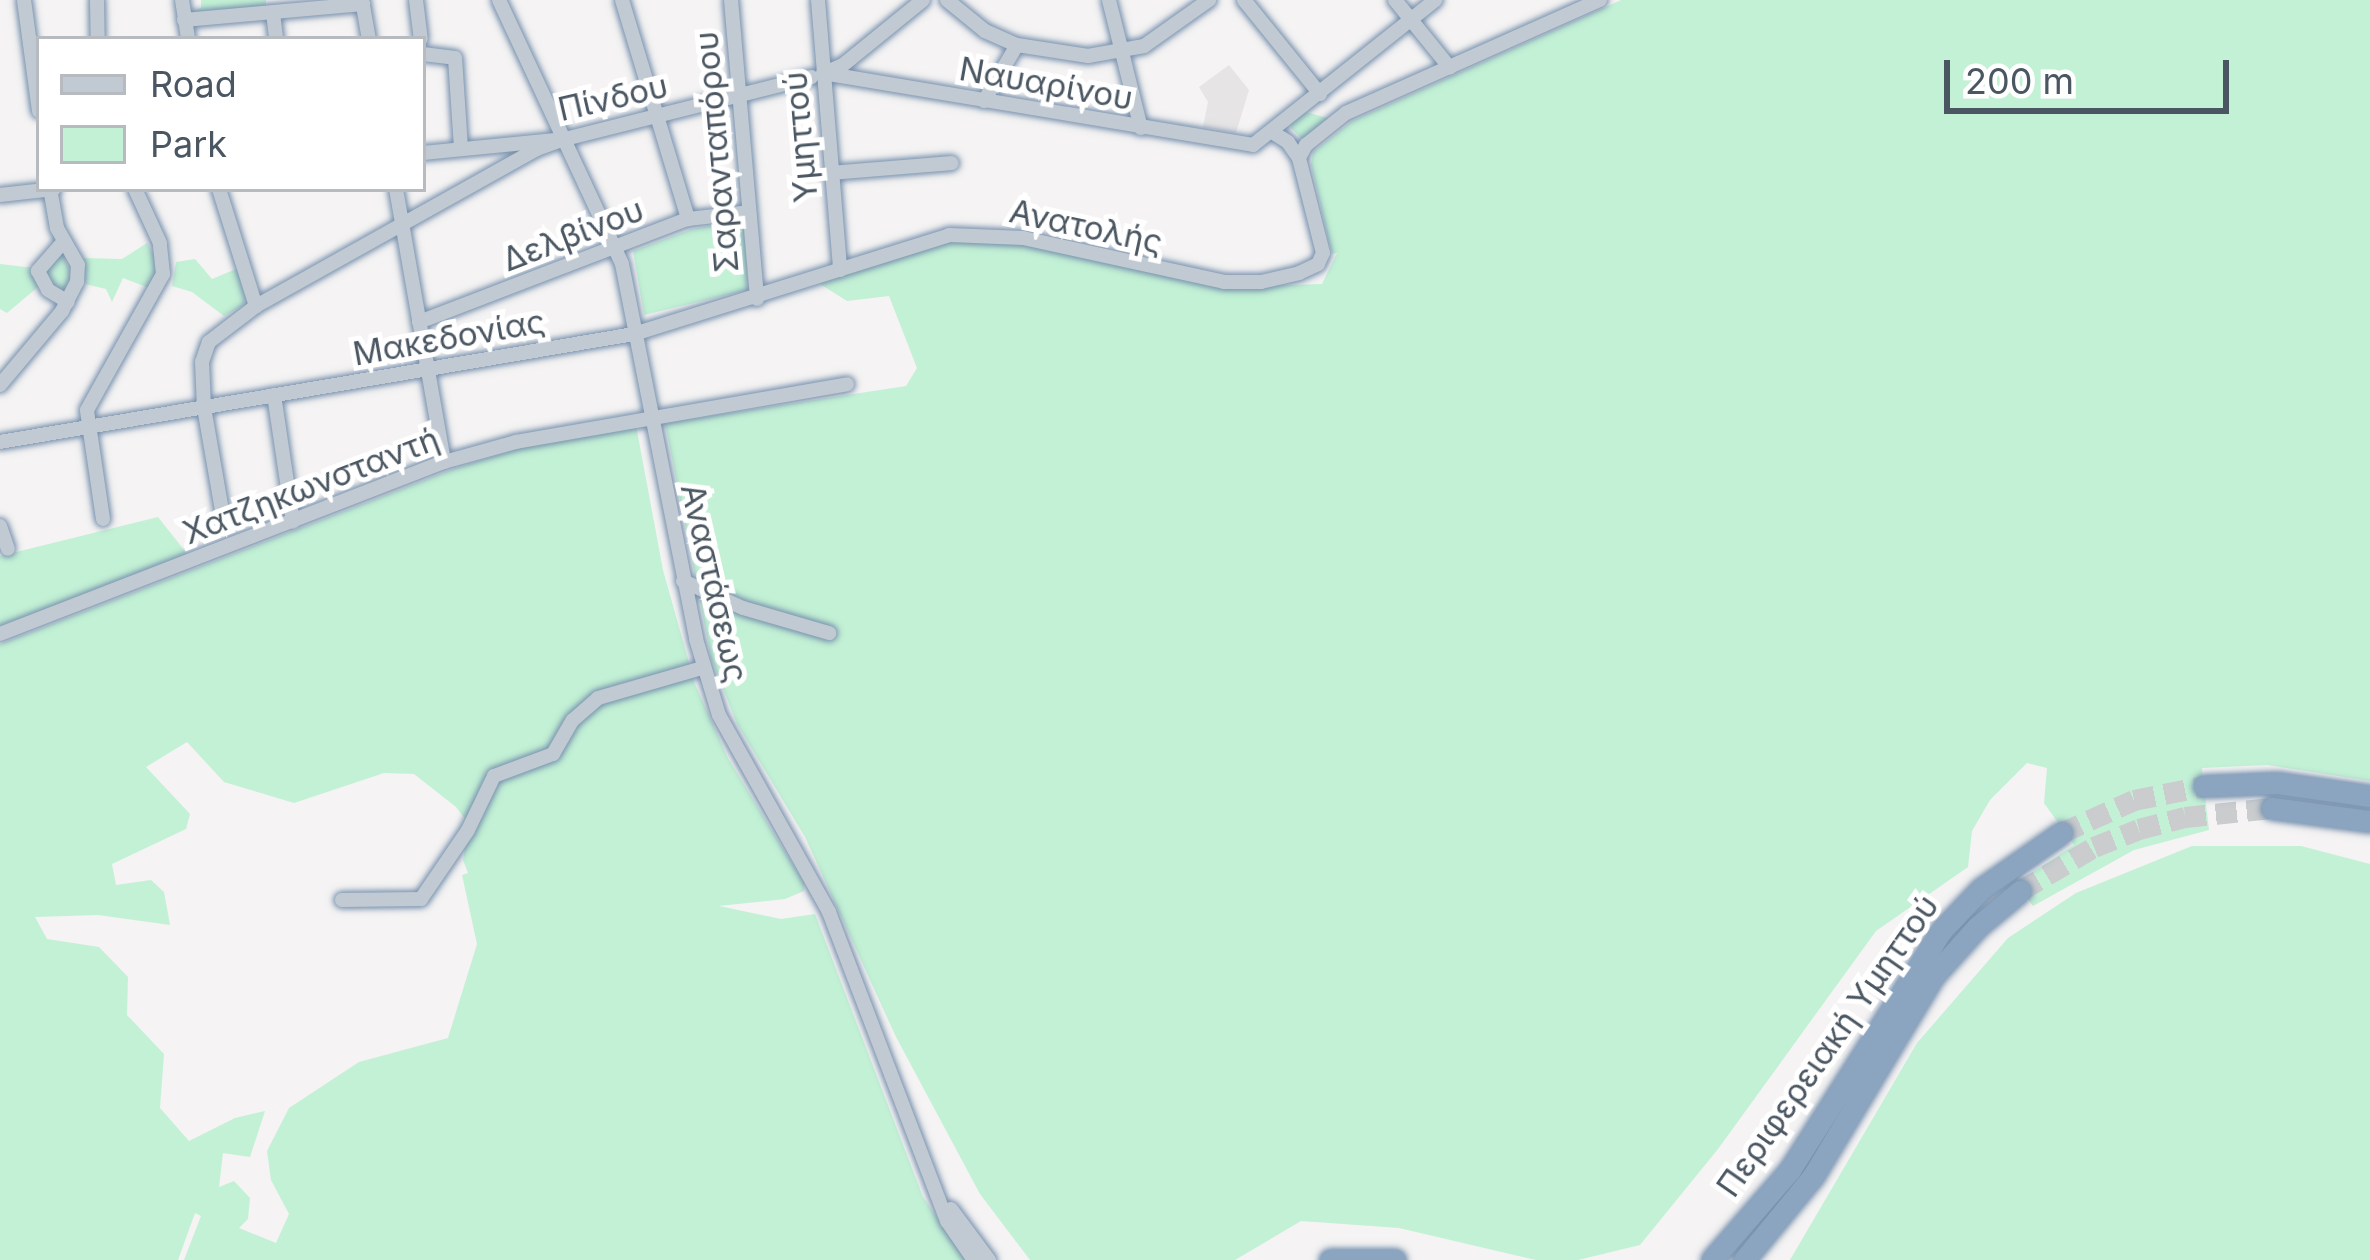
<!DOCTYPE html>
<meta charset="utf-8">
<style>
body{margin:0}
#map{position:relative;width:2370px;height:1260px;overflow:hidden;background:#f5f3f3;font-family:Inter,sans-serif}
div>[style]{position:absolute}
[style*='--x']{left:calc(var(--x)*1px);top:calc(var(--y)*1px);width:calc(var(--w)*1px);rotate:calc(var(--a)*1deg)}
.education>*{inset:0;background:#e6e4e5}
.green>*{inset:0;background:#c3f1d5}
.highway-tunnel>*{height:21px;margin-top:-10.5px;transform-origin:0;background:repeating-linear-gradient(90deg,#caccce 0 21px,transparent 0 31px)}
.roads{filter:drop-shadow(0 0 3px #7690ad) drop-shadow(0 0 3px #7690ad)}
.minor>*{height:14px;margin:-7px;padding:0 7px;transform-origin:7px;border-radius:7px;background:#c1cad2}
.highway>*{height:21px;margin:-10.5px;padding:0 10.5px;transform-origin:10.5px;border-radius:10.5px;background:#8ba5c1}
span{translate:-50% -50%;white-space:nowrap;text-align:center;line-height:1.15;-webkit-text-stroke:10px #fff;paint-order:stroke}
.street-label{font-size:33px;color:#4a5661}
.legend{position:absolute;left:36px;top:36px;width:390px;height:156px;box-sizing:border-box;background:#fff;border:3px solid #b7bbc0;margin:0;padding:15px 21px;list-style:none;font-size:36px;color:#4a5661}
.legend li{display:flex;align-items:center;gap:24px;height:60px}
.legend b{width:60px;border:3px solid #b7bbc0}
.scale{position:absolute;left:1944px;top:60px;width:285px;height:54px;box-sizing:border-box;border:6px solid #4a5661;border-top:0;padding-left:15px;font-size:36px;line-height:42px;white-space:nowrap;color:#4a5661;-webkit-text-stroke:9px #fff;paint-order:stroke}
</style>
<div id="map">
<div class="education">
<i style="clip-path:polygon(1229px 65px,1249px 90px,1236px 133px,1203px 127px,1208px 102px,1199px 87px)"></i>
</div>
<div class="green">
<i style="clip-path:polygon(201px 0,266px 0,266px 6px,189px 13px,201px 8px)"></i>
<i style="clip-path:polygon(1621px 0,2370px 0,2370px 781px,2267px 765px,2202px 768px,2209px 830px,2134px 850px,2033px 906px,2016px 883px,2074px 845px,2044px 803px,2047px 768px,2027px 763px,1990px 800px,1972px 831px,1968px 867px,1876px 931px,1718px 1149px,1640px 1245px,1578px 1260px,1536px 1260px,1399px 1228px,1301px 1221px,1235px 1260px,1030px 1260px,980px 1194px,896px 1037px,805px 837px,737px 724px,711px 658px,665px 423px,906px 386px,917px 368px,889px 296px,847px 301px,820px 284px,919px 245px,973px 237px,1024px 242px,1220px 287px,1322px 284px,1337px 253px,1332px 254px,1311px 165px,1313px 152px,1352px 121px)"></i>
<i style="clip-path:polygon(1306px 112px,1331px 119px,1305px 142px,1291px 128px,1292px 120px)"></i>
<i style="clip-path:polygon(744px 220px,748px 290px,644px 315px,633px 251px,692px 229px)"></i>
<i style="clip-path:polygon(147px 243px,157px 259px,154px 290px,123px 278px,112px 302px,106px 289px,85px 284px,84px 258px,122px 259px)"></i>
<i style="clip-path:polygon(61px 250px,73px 278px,64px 294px,50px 284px,44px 268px)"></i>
<i style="clip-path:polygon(195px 259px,212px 279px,241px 267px,250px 290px,242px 306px,224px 316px,192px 292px,172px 286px,176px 262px)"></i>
<i style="clip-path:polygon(0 264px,34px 268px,38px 287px,7px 313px,0 309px)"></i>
<i style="clip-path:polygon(evenodd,636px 425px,663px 570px,695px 684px,728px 758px,804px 883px,804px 891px,785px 899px,719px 906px,781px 919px,815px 914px,923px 1197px,967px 1260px,184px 1260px,201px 1216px,195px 1213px,178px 1260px,0 1260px,0 644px,456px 468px,520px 448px,636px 425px,187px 742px,224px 782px,294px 803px,384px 773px,414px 774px,456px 807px,469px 824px,463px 860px,468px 873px,462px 875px,477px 944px,448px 1038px,359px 1062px,289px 1108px,267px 1151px,271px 1180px,289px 1214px,276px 1243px,239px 1228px,248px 1219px,250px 1198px,234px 1181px,219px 1187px,223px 1153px,250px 1157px,265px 1111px,235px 1118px,189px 1141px,160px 1108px,164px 1054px,127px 1015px,128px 977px,99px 947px,47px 939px,35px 917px,98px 915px,170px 925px,164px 892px,151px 880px,116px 885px,112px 864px,186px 829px,190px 814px,146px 767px,187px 742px)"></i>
<i style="clip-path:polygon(158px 517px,188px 555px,0 626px,0 556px)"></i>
<i style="clip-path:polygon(2192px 846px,2301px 846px,2370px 864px,2370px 1260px,1790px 1260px,1917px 1043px,2008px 938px,2076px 893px)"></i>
</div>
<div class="highway-tunnel">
<i style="--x:2061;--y:833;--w:80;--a:-24.3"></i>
<i style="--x:2134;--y:800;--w:71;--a:-11.3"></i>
<i style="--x:2020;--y:891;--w:86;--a:-30.7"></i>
<i style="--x:2094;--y:847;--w:48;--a:-21.8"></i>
<i style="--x:2139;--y:829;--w:48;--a:-14.6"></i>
<i style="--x:2185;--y:817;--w:87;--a:-5.9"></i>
</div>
<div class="roads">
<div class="minor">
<i style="--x:24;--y:0;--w:112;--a:82.3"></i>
<i style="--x:97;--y:0;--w:39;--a:89"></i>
<i style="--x:182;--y:0;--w:39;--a:81"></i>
<i style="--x:362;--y:0;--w:40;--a:80"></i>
<i style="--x:416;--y:0;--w:39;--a:83"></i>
<i style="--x:499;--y:0;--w:291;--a:65"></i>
<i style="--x:622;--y:264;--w:382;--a:78.8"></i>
<i style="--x:696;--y:639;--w:79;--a:73.2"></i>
<i style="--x:719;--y:715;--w:226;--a:60.8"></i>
<i style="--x:829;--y:912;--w:331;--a:69.1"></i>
<i style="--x:947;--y:1221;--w:47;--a:55.3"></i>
<i style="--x:622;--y:0;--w:229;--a:73.2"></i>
<i style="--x:731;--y:0;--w:300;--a:85"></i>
<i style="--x:818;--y:0;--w:271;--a:85.3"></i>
<i style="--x:947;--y:0;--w:49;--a:39.2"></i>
<i style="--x:985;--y:31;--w:35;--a:24"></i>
<i style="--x:1017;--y:45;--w:72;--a:8.8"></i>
<i style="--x:1088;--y:56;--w:57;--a:-10.1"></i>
<i style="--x:1144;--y:46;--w:80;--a:-35.3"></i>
<i style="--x:1109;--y:0;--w:132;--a:76"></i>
<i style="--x:1244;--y:0;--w:121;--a:51"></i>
<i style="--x:1395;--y:0;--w:87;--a:51"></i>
<i style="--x:273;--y:13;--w:26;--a:83"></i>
<i style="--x:184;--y:20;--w:180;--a:-5.1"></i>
<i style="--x:423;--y:54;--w:32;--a:7"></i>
<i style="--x:455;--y:58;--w:91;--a:86.2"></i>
<i style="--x:827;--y:72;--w:17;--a:-24"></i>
<i style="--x:843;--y:65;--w:103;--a:-39.1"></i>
<i style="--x:823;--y:73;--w:436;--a:9.5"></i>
<i style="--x:1253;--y:145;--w:233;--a:-38.5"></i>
<i style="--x:984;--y:101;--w:65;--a:-59.5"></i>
<i style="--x:423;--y:153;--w:143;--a:-5.6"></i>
<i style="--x:565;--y:139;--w:254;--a:-14.1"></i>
<i style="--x:1299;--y:158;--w:15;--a:-62"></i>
<i style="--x:1306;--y:145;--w:51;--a:-38.7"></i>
<i style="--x:1346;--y:113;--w:278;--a:-24"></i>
<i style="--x:831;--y:173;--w:121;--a:-4.7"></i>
<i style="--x:219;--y:189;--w:123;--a:72.5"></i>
<i style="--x:396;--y:189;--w:277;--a:80"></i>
<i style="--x:0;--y:195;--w:54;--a:-6.3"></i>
<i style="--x:64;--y:241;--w:40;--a:131"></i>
<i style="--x:38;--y:271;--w:21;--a:62"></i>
<i style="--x:48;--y:290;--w:23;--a:31"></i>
<i style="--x:419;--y:322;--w:288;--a:-21"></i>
<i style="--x:688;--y:219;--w:61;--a:-6.5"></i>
<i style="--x:0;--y:385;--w:97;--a:-50"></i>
<i style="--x:62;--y:311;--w:33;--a:-63"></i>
<i style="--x:77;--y:282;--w:17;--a:-87"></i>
<i style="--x:78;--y:265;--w:43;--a:-119.6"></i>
<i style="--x:57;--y:228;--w:40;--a:-100"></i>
<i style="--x:274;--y:395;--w:128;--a:81.5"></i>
<i style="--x:0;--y:442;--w:643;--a:-9.67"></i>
<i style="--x:634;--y:334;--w:330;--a:-17.4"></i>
<i style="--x:949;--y:235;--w:74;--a:2.3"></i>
<i style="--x:1023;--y:238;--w:206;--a:12.3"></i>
<i style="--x:1224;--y:282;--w:37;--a:0"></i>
<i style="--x:1261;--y:282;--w:39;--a:-13"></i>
<i style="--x:1299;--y:273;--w:21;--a:-25"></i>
<i style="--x:1318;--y:264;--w:12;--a:-66"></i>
<i style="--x:1323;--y:253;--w:98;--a:-104.2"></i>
<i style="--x:1299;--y:158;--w:19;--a:-125"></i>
<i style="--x:1288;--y:142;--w:19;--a:-148"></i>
<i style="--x:103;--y:519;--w:110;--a:-98.4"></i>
<i style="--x:87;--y:410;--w:156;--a:-60.8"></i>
<i style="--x:163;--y:274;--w:31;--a:-96"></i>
<i style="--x:160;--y:243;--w:60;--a:-114.8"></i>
<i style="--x:224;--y:522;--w:117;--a:-99.9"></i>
<i style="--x:204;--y:407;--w:45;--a:-92.5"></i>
<i style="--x:202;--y:362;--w:21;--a:-71"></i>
<i style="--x:209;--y:342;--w:59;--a:-37.5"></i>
<i style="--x:256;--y:306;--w:322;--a:-29.2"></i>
<i style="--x:537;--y:149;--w:30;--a:-20"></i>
<i style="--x:0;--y:526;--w:24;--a:71"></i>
<i style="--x:683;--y:581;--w:66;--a:24.2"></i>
<i style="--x:743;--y:608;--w:90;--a:16.2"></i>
<i style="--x:0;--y:634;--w:476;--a:-21.2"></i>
<i style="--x:444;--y:462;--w:75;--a:-15.5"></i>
<i style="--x:516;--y:442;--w:336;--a:-9.9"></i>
<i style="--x:342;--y:900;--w:79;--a:-0.7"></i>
<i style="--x:421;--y:899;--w:83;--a:-55.7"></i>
<i style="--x:468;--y:830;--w:60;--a:-64.3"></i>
<i style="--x:494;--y:776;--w:63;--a:-20.4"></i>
<i style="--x:553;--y:754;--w:39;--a:-60"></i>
<i style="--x:573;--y:720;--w:33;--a:-41"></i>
<i style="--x:598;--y:698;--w:108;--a:-16.1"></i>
<i style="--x:951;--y:1209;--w:64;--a:53.3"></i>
</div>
<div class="highway">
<i style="--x:2204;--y:786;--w:73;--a:-2.4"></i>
<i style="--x:2277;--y:783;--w:94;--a:8"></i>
<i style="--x:2272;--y:808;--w:99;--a:7.6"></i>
<i style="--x:1330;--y:1260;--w:65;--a:0"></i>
<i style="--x:1712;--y:1260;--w:119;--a:-49.1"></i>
<i style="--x:1790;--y:1170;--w:284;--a:-57.7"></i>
<i style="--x:1942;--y:930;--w:57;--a:-46.4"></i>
<i style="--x:1981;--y:889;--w:98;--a:-35"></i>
<i style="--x:1744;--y:1260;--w:109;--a:-50.6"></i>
<i style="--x:1813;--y:1176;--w:235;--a:-59"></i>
<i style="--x:1934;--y:975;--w:64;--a:-48.1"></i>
<i style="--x:1977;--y:927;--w:56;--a:-39.9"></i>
</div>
</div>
<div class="street-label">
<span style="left:1046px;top:84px;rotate:10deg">Ναυαρίνου</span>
<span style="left:613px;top:98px;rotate:-13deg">Πίνδου</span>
<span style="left:801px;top:137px;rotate:-95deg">Υμηττού</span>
<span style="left:717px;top:152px;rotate:-95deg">Σαρανταπόρου</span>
<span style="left:1086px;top:227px;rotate:12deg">Ανατολής</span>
<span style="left:573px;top:235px;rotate:-21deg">Δελβίνου</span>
<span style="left:449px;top:338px;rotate:-10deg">Μακεδονίας</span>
<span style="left:311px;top:486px;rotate:-21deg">Χατζηκωνσταντή</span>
<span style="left:714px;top:583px;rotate:77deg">Αναστάσεως</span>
<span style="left:1828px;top:1046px;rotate:-55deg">Περιφερειακή Υμηττού</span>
</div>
<ul class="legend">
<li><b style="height:15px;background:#c1cad2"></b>Road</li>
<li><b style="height:33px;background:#c3f1d5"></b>Park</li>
</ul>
<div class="scale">200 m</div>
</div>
